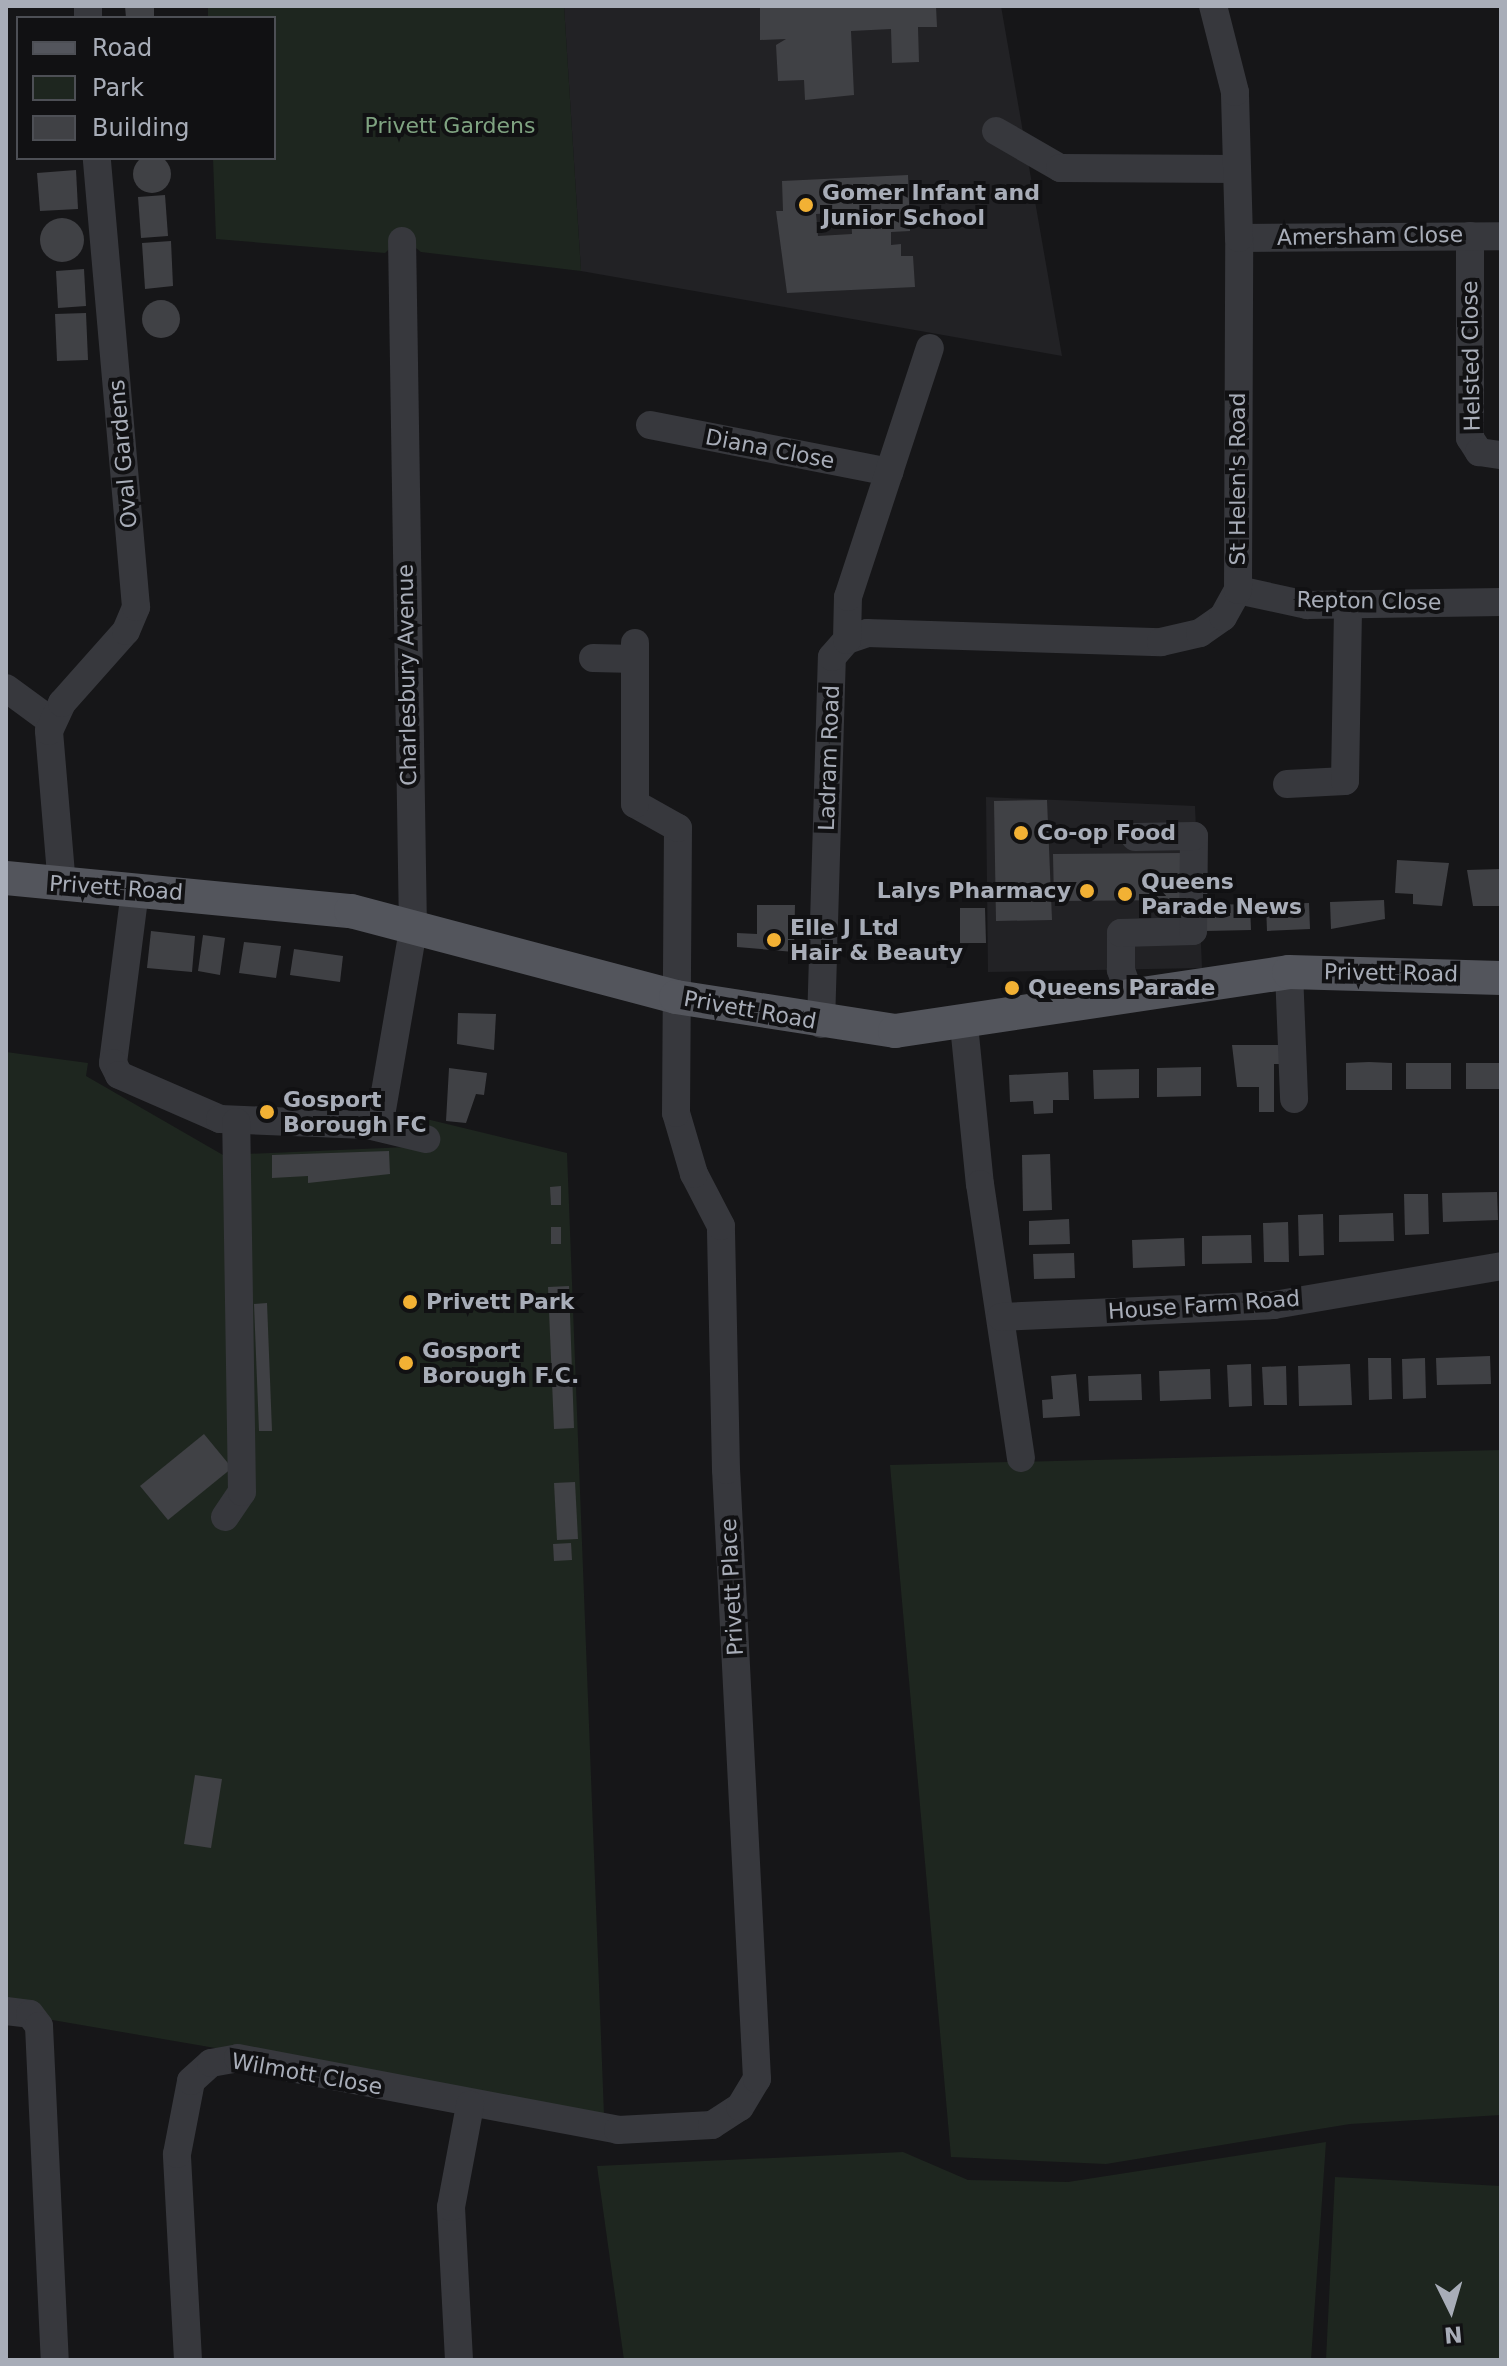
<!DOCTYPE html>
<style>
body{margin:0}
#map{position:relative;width:1507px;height:2366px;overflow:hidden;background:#161618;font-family:"DejaVu Sans",sans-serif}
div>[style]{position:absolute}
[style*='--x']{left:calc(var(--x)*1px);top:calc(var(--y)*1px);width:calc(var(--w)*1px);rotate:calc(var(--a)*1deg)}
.built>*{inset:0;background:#222225}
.green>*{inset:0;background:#1e261f}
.building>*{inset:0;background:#404145}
.round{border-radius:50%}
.minor>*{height:28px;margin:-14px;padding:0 14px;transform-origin:14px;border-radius:14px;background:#37383d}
.major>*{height:34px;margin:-17px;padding:0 17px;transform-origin:17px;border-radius:17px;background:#53555c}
.dots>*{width:22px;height:22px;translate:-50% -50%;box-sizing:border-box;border:4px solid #111113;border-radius:50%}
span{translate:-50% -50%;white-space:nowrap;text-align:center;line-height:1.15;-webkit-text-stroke:8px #111113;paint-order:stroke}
.park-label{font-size:22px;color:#7fa381}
.poi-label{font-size:22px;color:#a8adb8;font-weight:700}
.left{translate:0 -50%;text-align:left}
.right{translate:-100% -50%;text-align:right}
.street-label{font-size:22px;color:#a8adb8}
.frame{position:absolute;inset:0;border:8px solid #a8adb8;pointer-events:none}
.legend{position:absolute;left:16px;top:16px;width:260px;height:144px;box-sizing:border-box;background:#111113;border:2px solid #4d4f55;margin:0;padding:10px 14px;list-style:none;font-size:24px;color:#a8adb8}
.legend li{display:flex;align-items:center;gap:16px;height:40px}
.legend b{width:40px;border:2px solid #4d4f55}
.north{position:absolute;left:1411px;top:2270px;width:80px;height:80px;-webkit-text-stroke:6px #111113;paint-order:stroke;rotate:175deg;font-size:22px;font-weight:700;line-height:32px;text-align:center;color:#a8adb8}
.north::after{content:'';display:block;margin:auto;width:28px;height:36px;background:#a8adb8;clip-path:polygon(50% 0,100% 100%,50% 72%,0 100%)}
</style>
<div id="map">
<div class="built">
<i style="clip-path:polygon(564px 6px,1001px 6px,1062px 356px,581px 271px)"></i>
<i style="clip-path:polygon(986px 797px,1195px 806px,1202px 968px,988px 972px)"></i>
</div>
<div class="green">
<i style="clip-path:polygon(208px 6px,564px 6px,581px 271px,421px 252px,402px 237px,385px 253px,216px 239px,213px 158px,274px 158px,274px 18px,208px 18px)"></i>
<i style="clip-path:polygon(6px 1052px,88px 1063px,86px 1076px,223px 1155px,407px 1147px,414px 1116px,567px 1153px,604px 2115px,6px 2012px)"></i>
<i style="clip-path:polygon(1501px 1450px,1501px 2115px,1350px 2124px,1106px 2164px,951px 2157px,890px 1465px)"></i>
<i style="clip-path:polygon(1326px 2142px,1311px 2360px,624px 2360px,597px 2166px,903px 2152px,968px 2180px,1068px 2182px)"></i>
<i style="clip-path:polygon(1335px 2177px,1501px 2186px,1501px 2360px,1326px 2360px)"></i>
</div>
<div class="building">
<i style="clip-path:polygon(125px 6px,154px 6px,154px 18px,126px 18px)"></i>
<i style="clip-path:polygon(936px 6px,937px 27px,918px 27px,919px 62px,892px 63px,891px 29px,851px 31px,854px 95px,805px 100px,804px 80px,778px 81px,776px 45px,786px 39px,760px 40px,760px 6px)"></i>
<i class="round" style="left:133px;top:155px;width:38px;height:38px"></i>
<i style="clip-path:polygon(76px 170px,78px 209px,40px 211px,37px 173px)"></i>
<i style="clip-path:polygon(evenodd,908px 175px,910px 231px,891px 232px,891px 245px,901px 244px,901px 256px,913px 256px,915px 287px,787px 293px,776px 211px,783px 211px,782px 181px,908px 175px,851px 212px,852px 234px,818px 236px,816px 214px,851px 212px)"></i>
<i style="clip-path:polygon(165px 195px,168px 236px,141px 238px,138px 197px)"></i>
<i class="round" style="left:40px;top:218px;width:44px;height:44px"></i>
<i style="clip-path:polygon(171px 241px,173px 286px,145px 289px,142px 243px)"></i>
<i style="clip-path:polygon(84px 269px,86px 306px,58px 308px,56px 271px)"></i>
<i class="round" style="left:142px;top:300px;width:38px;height:38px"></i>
<i style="clip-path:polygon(86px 313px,88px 360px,57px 361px,55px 314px)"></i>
<i style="clip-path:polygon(1047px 800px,1052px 920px,996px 921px,994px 801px)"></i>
<i style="clip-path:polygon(1182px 853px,1183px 900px,1054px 901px,1053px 854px)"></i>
<i style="clip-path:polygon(1397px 860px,1449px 863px,1442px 906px,1413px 904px,1413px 894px,1395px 893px)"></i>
<i style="clip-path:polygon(1501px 869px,1501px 906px,1473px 906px,1467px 870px)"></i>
<i style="clip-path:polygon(1384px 900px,1385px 919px,1331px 929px,1330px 902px)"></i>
<i style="clip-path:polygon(1309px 903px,1310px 929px,1267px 931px,1266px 904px)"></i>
<i style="clip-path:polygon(1250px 904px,1251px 930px,1205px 931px,1205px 905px)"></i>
<i style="clip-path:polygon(757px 905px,795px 905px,794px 952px,737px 947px,737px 933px,757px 934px)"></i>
<i style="clip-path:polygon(960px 908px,985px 908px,986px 943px,960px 943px)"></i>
<i style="clip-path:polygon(151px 931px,195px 936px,192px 972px,147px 968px)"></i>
<i style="clip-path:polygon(203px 935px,225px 938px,220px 975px,198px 971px)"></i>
<i style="clip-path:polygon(244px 942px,281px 946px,276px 978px,239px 973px)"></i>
<i style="clip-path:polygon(294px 949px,343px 956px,340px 982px,290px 975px)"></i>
<i style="clip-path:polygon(458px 1013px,496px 1014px,494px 1050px,457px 1044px)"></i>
<i style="clip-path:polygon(1232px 1045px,1284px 1045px,1284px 1064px,1274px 1064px,1274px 1112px,1259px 1112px,1259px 1087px,1237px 1087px)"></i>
<i style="clip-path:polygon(1369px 1062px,1392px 1063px,1392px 1090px,1346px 1090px,1346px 1063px)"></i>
<i style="clip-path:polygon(1406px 1063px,1451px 1063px,1451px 1089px,1406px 1089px)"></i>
<i style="clip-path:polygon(1466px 1063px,1501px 1063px,1501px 1089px,1466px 1089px)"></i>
<i style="clip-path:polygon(1201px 1067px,1201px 1096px,1157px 1097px,1157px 1068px)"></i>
<i style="clip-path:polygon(449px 1068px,487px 1073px,484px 1095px,476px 1094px,466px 1123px,446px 1121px)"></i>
<i style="clip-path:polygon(1139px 1069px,1139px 1098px,1094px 1099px,1093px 1070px)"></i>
<i style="clip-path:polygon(1068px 1072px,1069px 1100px,1053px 1100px,1053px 1113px,1034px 1114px,1033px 1101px,1010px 1102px,1009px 1075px)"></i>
<i style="clip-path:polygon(389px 1151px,390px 1174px,308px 1183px,308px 1176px,272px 1178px,272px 1155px)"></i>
<i style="clip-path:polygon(1050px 1154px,1052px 1210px,1023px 1211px,1022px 1155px)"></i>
<i style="clip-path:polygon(561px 1186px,561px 1205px,551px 1205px,550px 1187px)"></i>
<i style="clip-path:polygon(1497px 1192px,1498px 1220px,1443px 1222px,1442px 1193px)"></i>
<i style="clip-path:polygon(1404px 1194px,1428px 1194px,1429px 1234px,1405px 1235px)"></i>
<i style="clip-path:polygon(1393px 1213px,1394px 1241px,1339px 1242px,1339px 1215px)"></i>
<i style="clip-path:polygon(1323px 1214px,1324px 1255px,1299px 1256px,1298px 1215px)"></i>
<i style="clip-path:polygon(1069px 1219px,1070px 1244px,1029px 1245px,1029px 1221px)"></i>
<i style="clip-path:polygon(1288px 1222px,1289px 1262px,1264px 1262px,1263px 1223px)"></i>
<i style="clip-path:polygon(551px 1227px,561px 1227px,561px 1244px,551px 1244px)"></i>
<i style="clip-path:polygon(1251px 1235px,1252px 1263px,1202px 1264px,1202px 1236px)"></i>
<i style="clip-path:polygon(1184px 1238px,1185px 1266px,1133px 1268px,1132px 1240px)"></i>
<i style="clip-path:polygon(1074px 1253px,1075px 1278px,1034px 1279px,1033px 1254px)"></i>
<i style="clip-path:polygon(569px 1286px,574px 1428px,554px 1429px,548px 1287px)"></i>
<i style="clip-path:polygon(267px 1303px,272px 1431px,259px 1431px,254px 1304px)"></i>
<i style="clip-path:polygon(1490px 1356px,1491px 1384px,1437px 1385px,1436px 1358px)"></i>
<i style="clip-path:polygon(1368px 1358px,1391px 1358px,1392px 1399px,1369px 1400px)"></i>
<i style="clip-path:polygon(1425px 1358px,1426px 1398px,1403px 1399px,1402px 1359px)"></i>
<i style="clip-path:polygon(1251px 1364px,1252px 1406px,1229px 1407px,1227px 1365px)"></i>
<i style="clip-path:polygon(1350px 1364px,1352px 1405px,1299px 1406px,1298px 1366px)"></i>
<i style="clip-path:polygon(1286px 1366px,1287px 1405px,1264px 1405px,1262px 1367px)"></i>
<i style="clip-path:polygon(1210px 1369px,1211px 1399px,1160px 1401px,1159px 1371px)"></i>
<i style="clip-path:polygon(1076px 1374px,1080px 1416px,1043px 1418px,1042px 1400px,1053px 1399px,1051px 1376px)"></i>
<i style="clip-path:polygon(1141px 1374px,1142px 1400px,1089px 1401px,1088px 1376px)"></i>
<i style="clip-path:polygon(204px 1434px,232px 1468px,168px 1520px,140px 1486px)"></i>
<i style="clip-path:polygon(575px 1482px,578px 1539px,557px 1540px,554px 1483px)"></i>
<i style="clip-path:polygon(571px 1543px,572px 1560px,554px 1561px,553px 1544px)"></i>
<i style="clip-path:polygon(195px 1775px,222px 1779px,211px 1848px,184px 1844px)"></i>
</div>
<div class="minor">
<i style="--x:88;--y:6;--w:12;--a:90"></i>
<i style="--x:996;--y:131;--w:74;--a:30"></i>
<i style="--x:1060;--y:168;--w:177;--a:0.3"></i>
<i style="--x:1470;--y:236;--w:202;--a:90"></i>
<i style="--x:1470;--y:438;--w:17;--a:57"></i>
<i style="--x:1479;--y:452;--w:22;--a:8"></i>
<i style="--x:1239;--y:238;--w:262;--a:-0.4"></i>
<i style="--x:650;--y:425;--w:244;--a:11.1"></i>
<i style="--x:1238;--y:590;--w:71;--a:12.3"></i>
<i style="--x:1307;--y:605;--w:194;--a:-0.9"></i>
<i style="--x:847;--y:640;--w:21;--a:-19"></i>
<i style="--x:867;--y:633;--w:294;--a:1.8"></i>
<i style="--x:1161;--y:642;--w:40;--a:-13"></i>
<i style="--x:1200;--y:633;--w:28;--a:-35"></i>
<i style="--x:1223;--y:617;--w:31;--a:-61"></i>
<i style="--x:1238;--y:590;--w:352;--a:-89.8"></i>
<i style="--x:1239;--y:238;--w:146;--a:-91.6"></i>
<i style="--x:1235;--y:92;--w:89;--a:-104.3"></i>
<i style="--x:593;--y:658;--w:42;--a:1.4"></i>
<i style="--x:6;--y:688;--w:56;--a:36.3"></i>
<i style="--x:1287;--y:784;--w:58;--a:-3"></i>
<i style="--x:1345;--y:781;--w:177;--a:-89"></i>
<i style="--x:62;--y:886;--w:156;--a:-94.8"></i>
<i style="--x:49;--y:731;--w:31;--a:-65"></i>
<i style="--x:62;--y:703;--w:96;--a:-48.4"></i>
<i style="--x:126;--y:631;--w:26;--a:-67"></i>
<i style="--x:136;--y:607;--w:451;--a:-95"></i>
<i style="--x:135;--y:891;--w:173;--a:97.3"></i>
<i style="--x:113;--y:1063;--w:13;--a:63"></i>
<i style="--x:119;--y:1075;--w:110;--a:23.5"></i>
<i style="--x:220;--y:1119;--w:147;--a:2.3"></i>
<i style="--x:367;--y:1125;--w:61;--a:13.3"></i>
<i style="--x:1289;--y:972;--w:127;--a:87.7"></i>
<i style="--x:1130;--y:995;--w:27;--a:-110"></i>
<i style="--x:1121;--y:970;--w:37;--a:-90"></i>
<i style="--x:1121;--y:933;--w:72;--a:-1.6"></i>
<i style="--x:1193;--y:931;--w:95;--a:-89.4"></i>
<i style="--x:1194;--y:836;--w:59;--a:179"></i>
<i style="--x:821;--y:1024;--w:367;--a:-88.3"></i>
<i style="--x:832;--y:657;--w:23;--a:-49"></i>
<i style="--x:847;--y:640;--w:43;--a:-88.7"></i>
<i style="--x:848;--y:597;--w:262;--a:-71.8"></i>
<i style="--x:964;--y:1025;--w:160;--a:84.3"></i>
<i style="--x:980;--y:1184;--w:277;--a:81.5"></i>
<i style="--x:379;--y:1127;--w:200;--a:-80.2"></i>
<i style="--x:413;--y:930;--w:689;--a:-90.91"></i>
<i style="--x:1001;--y:1317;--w:273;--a:-2.5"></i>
<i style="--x:1274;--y:1305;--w:230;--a:-9.7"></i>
<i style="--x:225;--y:1517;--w:30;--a:-56"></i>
<i style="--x:242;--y:1492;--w:370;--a:-90.9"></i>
<i style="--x:6;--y:2011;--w:24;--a:7"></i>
<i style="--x:30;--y:2014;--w:15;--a:53"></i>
<i style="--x:39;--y:2026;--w:334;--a:87.3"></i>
<i style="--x:188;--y:2360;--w:206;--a:-93.1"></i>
<i style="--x:177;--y:2154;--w:74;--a:-79.1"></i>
<i style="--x:191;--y:2081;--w:27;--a:-42"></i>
<i style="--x:211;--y:2063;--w:27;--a:-10"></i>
<i style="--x:238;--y:2058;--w:387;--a:10.7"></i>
<i style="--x:618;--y:2130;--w:94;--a:-3"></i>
<i style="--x:712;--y:2125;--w:33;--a:-33"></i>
<i style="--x:740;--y:2107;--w:33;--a:-59"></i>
<i style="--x:757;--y:2079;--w:610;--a:-92.91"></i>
<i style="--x:726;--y:1470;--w:244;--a:-91.2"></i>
<i style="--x:721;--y:1226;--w:59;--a:-117.4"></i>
<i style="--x:694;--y:1174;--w:64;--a:-106.4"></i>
<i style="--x:676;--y:1113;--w:285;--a:-89.6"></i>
<i style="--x:678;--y:828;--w:49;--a:-150.8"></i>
<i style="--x:635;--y:804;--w:161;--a:-90"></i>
<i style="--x:459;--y:2360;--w:153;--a:-93"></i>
<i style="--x:451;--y:2207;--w:104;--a:-79.4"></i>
</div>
<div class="major">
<i style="--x:6;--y:878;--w:347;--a:5.5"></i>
<i style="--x:351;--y:911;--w:336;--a:14.8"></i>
<i style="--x:676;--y:997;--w:222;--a:8.8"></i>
<i style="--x:895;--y:1031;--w:398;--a:-8.5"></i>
<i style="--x:1289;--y:972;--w:212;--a:1.6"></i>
</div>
<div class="dots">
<i style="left:806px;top:205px;background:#f2b134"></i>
<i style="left:1021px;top:833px;background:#f2b134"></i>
<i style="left:1087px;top:891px;background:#f2b134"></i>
<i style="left:1125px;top:894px;background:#f2b134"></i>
<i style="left:774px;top:940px;background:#f2b134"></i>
<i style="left:1012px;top:988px;background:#f2b134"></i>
<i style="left:267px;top:1112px;background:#f2b134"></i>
<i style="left:410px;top:1302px;background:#f2b134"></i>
<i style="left:406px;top:1363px;background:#f2b134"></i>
</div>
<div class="park-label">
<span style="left:450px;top:126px">Privett Gardens</span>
</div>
<div class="poi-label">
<span class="left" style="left:822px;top:205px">Gomer Infant and<br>Junior School</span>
<span class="left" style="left:1037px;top:833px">Co-op Food</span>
<span class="left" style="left:1141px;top:894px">Queens<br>Parade News</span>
<span class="right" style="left:1071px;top:891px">Lalys Pharmacy</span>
<span class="left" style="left:790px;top:940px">Elle J Ltd<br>Hair &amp; Beauty</span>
<span class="left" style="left:1028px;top:988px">Queens Parade</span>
<span class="left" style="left:283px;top:1112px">Gosport<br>Borough FC</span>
<span class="left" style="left:426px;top:1302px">Privett Park</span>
<span class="left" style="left:422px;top:1363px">Gosport<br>Borough F.C.</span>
</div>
<div class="street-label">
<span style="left:1370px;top:236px;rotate:-1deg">Amersham Close</span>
<span style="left:1471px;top:356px;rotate:-91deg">Helsted Close</span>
<span style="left:770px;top:449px;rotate:11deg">Diana Close</span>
<span style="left:123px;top:454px;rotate:-95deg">Oval Gardens</span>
<span style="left:1238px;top:479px;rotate:-90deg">St Helen's Road</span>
<span style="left:1369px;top:601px;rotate:1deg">Repton Close</span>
<span style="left:407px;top:675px;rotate:-91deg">Charlesbury Avenue</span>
<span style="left:829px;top:758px;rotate:-88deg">Ladram Road</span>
<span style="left:116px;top:888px;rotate:4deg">Privett Road</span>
<span style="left:1391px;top:973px;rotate:1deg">Privett Road</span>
<span style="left:750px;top:1010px;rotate:10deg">Privett Road</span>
<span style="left:1204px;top:1305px;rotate:-4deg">House Farm Road</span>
<span style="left:732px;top:1587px;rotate:-93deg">Privett Place</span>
<span style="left:307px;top:2074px;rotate:10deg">Wilmott Close</span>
</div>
<div class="frame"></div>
<ul class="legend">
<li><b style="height:10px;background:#53555c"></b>Road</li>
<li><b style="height:22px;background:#1e261f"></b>Park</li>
<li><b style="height:22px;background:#404145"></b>Building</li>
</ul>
<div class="north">N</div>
</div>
